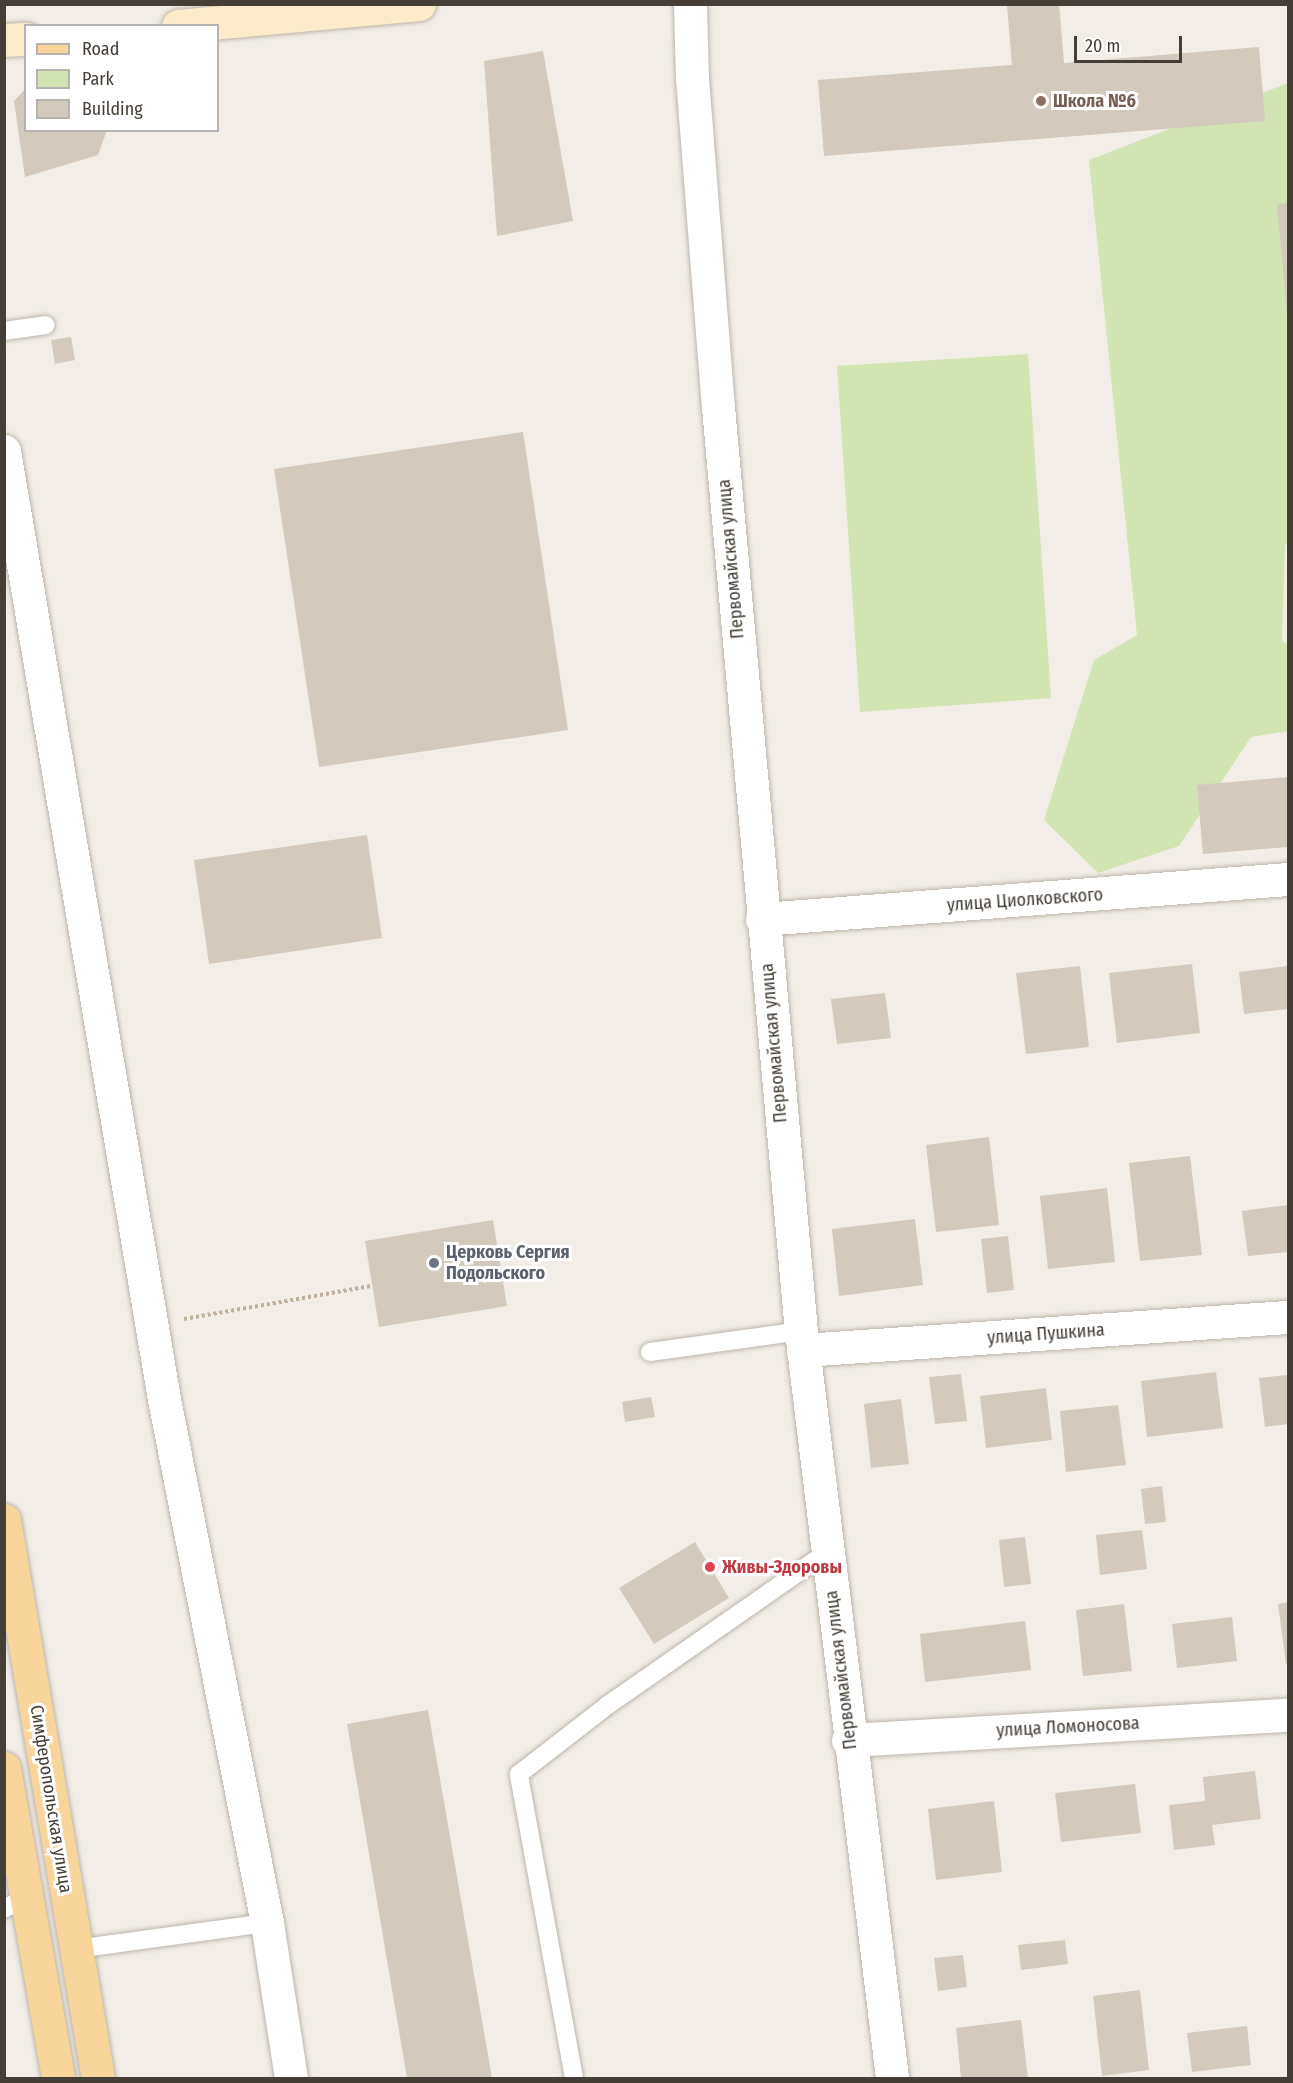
<!DOCTYPE html>
<meta charset="utf-8">
<style>
body{margin:0}
#map{position:relative;width:1293px;height:2083px;overflow:hidden;background:#f2eee7;font-family:"Fira Sans Condensed",sans-serif}
div>[style]{position:absolute}
[style*='--x']{left:calc(var(--x)*1px);top:calc(var(--y)*1px);width:calc(var(--w)*1px);rotate:calc(var(--a)*1deg)}
.green>*{inset:0;background:#d1e4b2}
.building>*{inset:0;background:#d3c9bd}
.path>*{height:4px;margin-top:-2px;transform-origin:0;background:repeating-linear-gradient(90deg,#beb09c 0 3px,transparent 0 6px)}
.roads{filter:drop-shadow(0 0 2px #bdb5aa) drop-shadow(0 0 2px #bdb5aa)}
.lane>*{height:18px;margin:-9px;padding:0 9px;transform-origin:9px;border-radius:9px;background:#fff}
.street>*{height:33px;margin:-16.5px;padding:0 16.5px;transform-origin:16.5px;border-radius:16.5px;background:#fff}
.secondary>*{height:33px;margin:-16.5px;padding:0 16.5px;transform-origin:16.5px;border-radius:16.5px;background:#fbebc8}
.primary>*{height:33px;margin:-16.5px;padding:0 16.5px;transform-origin:16.5px;border-radius:16.5px;background:#f8d69b}
.dots>*{width:16px;height:16px;translate:-50% -50%;box-sizing:border-box;border:3px solid #fff;border-radius:50%}
span{translate:-50% -50%;white-space:nowrap;text-align:center;line-height:1.15;-webkit-text-stroke:6px #fff;paint-order:stroke}
.education-label{font-size:18px;color:#785e54;font-weight:700}
.left{translate:0 -50%;text-align:left}
.street-label{font-size:18px;color:#453e36}
.worship-label{font-size:18px;color:#5b616d;font-weight:700}
.health-label{font-size:18px;color:#be3a42;font-weight:700}
.frame{position:absolute;inset:0;border:6px solid #453e36;pointer-events:none}
.legend{position:absolute;left:24px;top:24px;width:195px;height:108px;box-sizing:border-box;background:#fff;border:2px solid #b5b2af;margin:0;padding:8px 10px;list-style:none;font-size:18px;color:#453e36}
.legend li{display:flex;align-items:center;gap:12px;height:30px}
.legend b{width:30px;border:2px solid #b5b2af}
.scale{position:absolute;left:1074px;top:36px;width:108px;height:27px;box-sizing:border-box;border:3px solid #453e36;border-top:0;padding-left:8px;font-size:18px;line-height:21px;white-space:nowrap;color:#453e36;-webkit-text-stroke:4px #fff;paint-order:stroke}
</style>
<div id="map">
<div class="green">
<i style="clip-path:polygon(1288px 83px,1288px 542px,1285px 544px,1282px 641px,1288px 644px,1288px 731px,1251px 737px,1179px 846px,1098px 873px,1044px 820px,1094px 660px,1137px 635px,1089px 160px)"></i>
<i style="clip-path:polygon(1028px 354px,1051px 698px,860px 712px,837px 366px)"></i>
</div>
<div class="building">
<i style="clip-path:polygon(1007px 4px,1059px 4px,1064px 63px,1259px 47px,1265px 121px,824px 156px,818px 80px,1012px 65px)"></i>
<i style="clip-path:polygon(543px 51px,573px 221px,497px 236px,484px 61px)"></i>
<i style="clip-path:polygon(26px 88px,26px 130px,107px 130px,98px 155px,25px 177px,14px 101px)"></i>
<i style="clip-path:polygon(1288px 203px,1288px 314px,1287px 314px,1277px 204px)"></i>
<i style="clip-path:polygon(71px 337px,75px 360px,55px 364px,51px 340px)"></i>
<i style="clip-path:polygon(523px 432px,568px 730px,319px 767px,274px 469px)"></i>
<i style="clip-path:polygon(1288px 777px,1288px 847px,1203px 854px,1197px 785px)"></i>
<i style="clip-path:polygon(367px 835px,382px 938px,209px 964px,194px 860px)"></i>
<i style="clip-path:polygon(1192px 964px,1200px 1033px,1117px 1043px,1109px 973px)"></i>
<i style="clip-path:polygon(1080px 966px,1089px 1047px,1026px 1054px,1016px 973px)"></i>
<i style="clip-path:polygon(1288px 966px,1288px 1009px,1244px 1014px,1239px 972px)"></i>
<i style="clip-path:polygon(885px 993px,891px 1038px,837px 1044px,831px 999px)"></i>
<i style="clip-path:polygon(989px 1137px,999px 1225px,936px 1232px,926px 1145px)"></i>
<i style="clip-path:polygon(1190px 1156px,1202px 1255px,1140px 1261px,1129px 1163px)"></i>
<i style="clip-path:polygon(1107px 1188px,1115px 1262px,1048px 1269px,1040px 1196px)"></i>
<i style="clip-path:polygon(1288px 1205px,1288px 1252px,1248px 1256px,1242px 1211px)"></i>
<i style="clip-path:polygon(915px 1219px,923px 1285px,839px 1296px,832px 1229px)"></i>
<i style="clip-path:polygon(493px 1220px,507px 1306px,379px 1327px,365px 1241px)"></i>
<i style="clip-path:polygon(1008px 1236px,1014px 1290px,987px 1293px,981px 1239px)"></i>
<i style="clip-path:polygon(1216px 1372px,1223px 1428px,1147px 1437px,1141px 1381px)"></i>
<i style="clip-path:polygon(961px 1374px,967px 1421px,935px 1424px,929px 1377px)"></i>
<i style="clip-path:polygon(1288px 1375px,1288px 1424px,1265px 1427px,1259px 1378px)"></i>
<i style="clip-path:polygon(1046px 1388px,1052px 1440px,986px 1448px,980px 1396px)"></i>
<i style="clip-path:polygon(651px 1397px,655px 1417px,625px 1422px,622px 1402px)"></i>
<i style="clip-path:polygon(901px 1399px,909px 1464px,871px 1468px,864px 1404px)"></i>
<i style="clip-path:polygon(1118px 1405px,1126px 1465px,1066px 1472px,1060px 1411px)"></i>
<i style="clip-path:polygon(1162px 1486px,1166px 1522px,1145px 1524px,1141px 1489px)"></i>
<i style="clip-path:polygon(1142px 1530px,1147px 1569px,1100px 1575px,1096px 1535px)"></i>
<i style="clip-path:polygon(1025px 1537px,1031px 1584px,1004px 1587px,999px 1540px)"></i>
<i style="clip-path:polygon(695px 1542px,729px 1598px,654px 1644px,619px 1588px)"></i>
<i style="clip-path:polygon(1288px 1602px,1288px 1664px,1286px 1664px,1278px 1604px)"></i>
<i style="clip-path:polygon(1124px 1604px,1132px 1671px,1083px 1676px,1076px 1610px)"></i>
<i style="clip-path:polygon(1232px 1617px,1237px 1661px,1177px 1668px,1172px 1624px)"></i>
<i style="clip-path:polygon(1025px 1621px,1031px 1670px,925px 1682px,920px 1634px)"></i>
<i style="clip-path:polygon(428px 1710px,492px 2078px,407px 2078px,347px 1724px)"></i>
<i style="clip-path:polygon(1255px 1771px,1261px 1819px,1212px 1825px,1215px 1845px,1174px 1850px,1169px 1805px,1205px 1801px,1203px 1777px)"></i>
<i style="clip-path:polygon(1135px 1784px,1141px 1833px,1061px 1842px,1055px 1793px)"></i>
<i style="clip-path:polygon(994px 1801px,1002px 1872px,936px 1880px,928px 1809px)"></i>
<i style="clip-path:polygon(1065px 1940px,1068px 1964px,1021px 1970px,1018px 1945px)"></i>
<i style="clip-path:polygon(963px 1955px,967px 1987px,938px 1991px,934px 1958px)"></i>
<i style="clip-path:polygon(1140px 1990px,1149px 2070px,1102px 2076px,1093px 1996px)"></i>
<i style="clip-path:polygon(1021px 2020px,1028px 2078px,961px 2078px,956px 2028px)"></i>
<i style="clip-path:polygon(1247px 2026px,1251px 2065px,1192px 2072px,1187px 2033px)"></i>
</div>
<div class="path">
<i style="--x:184;--y:1319;--w:191;--a:-10"></i>
</div>
<div class="roads">
<div class="lane">
<i style="--x:4;--y:331;--w:42;--a:-8.1"></i>
<i style="--x:650;--y:1352;--w:152;--a:-7.9"></i>
<i style="--x:4;--y:1909;--w:26;--a:-29"></i>
<i style="--x:76;--y:1949;--w:193;--a:-7.8"></i>
<i style="--x:574;--y:2078;--w:309;--a:-100.3"></i>
<i style="--x:519;--y:1774;--w:113;--a:-37.8"></i>
<i style="--x:608;--y:1705;--w:267;--a:-34.9"></i>
</div>
<div class="street">
<i style="--x:690;--y:4;--w:74;--a:88.5"></i>
<i style="--x:692;--y:78;--w:330;--a:85.5"></i>
<i style="--x:718;--y:407;--w:928;--a:84.87"></i>
<i style="--x:801;--y:1331;--w:753;--a:83.05"></i>
<i style="--x:4;--y:451;--w:961;--a:80.42"></i>
<i style="--x:164;--y:1399;--w:534;--a:78.88"></i>
<i style="--x:267;--y:1923;--w:157;--a:81.2"></i>
<i style="--x:762;--y:919;--w:528;--a:-4.35"></i>
<i style="--x:803;--y:1350;--w:486;--a:-3.9"></i>
<i style="--x:848;--y:1740;--w:441;--a:-3.3"></i>
</div>
<div class="secondary">
<i style="--x:178;--y:26;--w:242;--a:-5.2"></i>
<i style="--x:4;--y:40;--w:22;--a:-3"></i>
</div>
<div class="primary">
<i style="--x:4;--y:1520;--w:566;--a:80.44"></i>
<i style="--x:4;--y:1768;--w:315;--a:80.1"></i>
</div>
</div>
<div class="dots">
<i style="left:1041px;top:101px;background:#8d6e63"></i>
<i style="left:434px;top:1263px;background:#6b7280"></i>
<i style="left:710px;top:1567px;background:#e0444e"></i>
</div>
<div class="education-label">
<span class="left" style="left:1053px;top:101px">Школа №6</span>
</div>
<div class="street-label">
<span style="left:731px;top:559px;rotate:-95deg">Первомайская улица</span>
<span style="left:1025px;top:900px;rotate:-4deg">улица Циолковского</span>
<span style="left:774px;top:1043px;rotate:-95deg">Первомайская улица</span>
<span style="left:1046px;top:1334px;rotate:-4deg">улица Пушкина</span>
<span style="left:841px;top:1670px;rotate:-97deg">Первомайская улица</span>
<span style="left:1068px;top:1727px;rotate:-3deg">улица Ломоносова</span>
<span style="left:51px;top:1799px;rotate:81deg">Симферопольская улица</span>
</div>
<div class="worship-label">
<span class="left" style="left:446px;top:1263px">Церковь Сергия<br>Подольского</span>
</div>
<div class="health-label">
<span class="left" style="left:722px;top:1567px">Живы-Здоровы</span>
</div>
<div class="frame"></div>
<ul class="legend">
<li><b style="height:8px;background:#f8d69b"></b>Road</li>
<li><b style="height:16px;background:#d1e4b2"></b>Park</li>
<li><b style="height:16px;background:#d3c9bd"></b>Building</li>
</ul>
<div class="scale">20 m</div>
</div>
